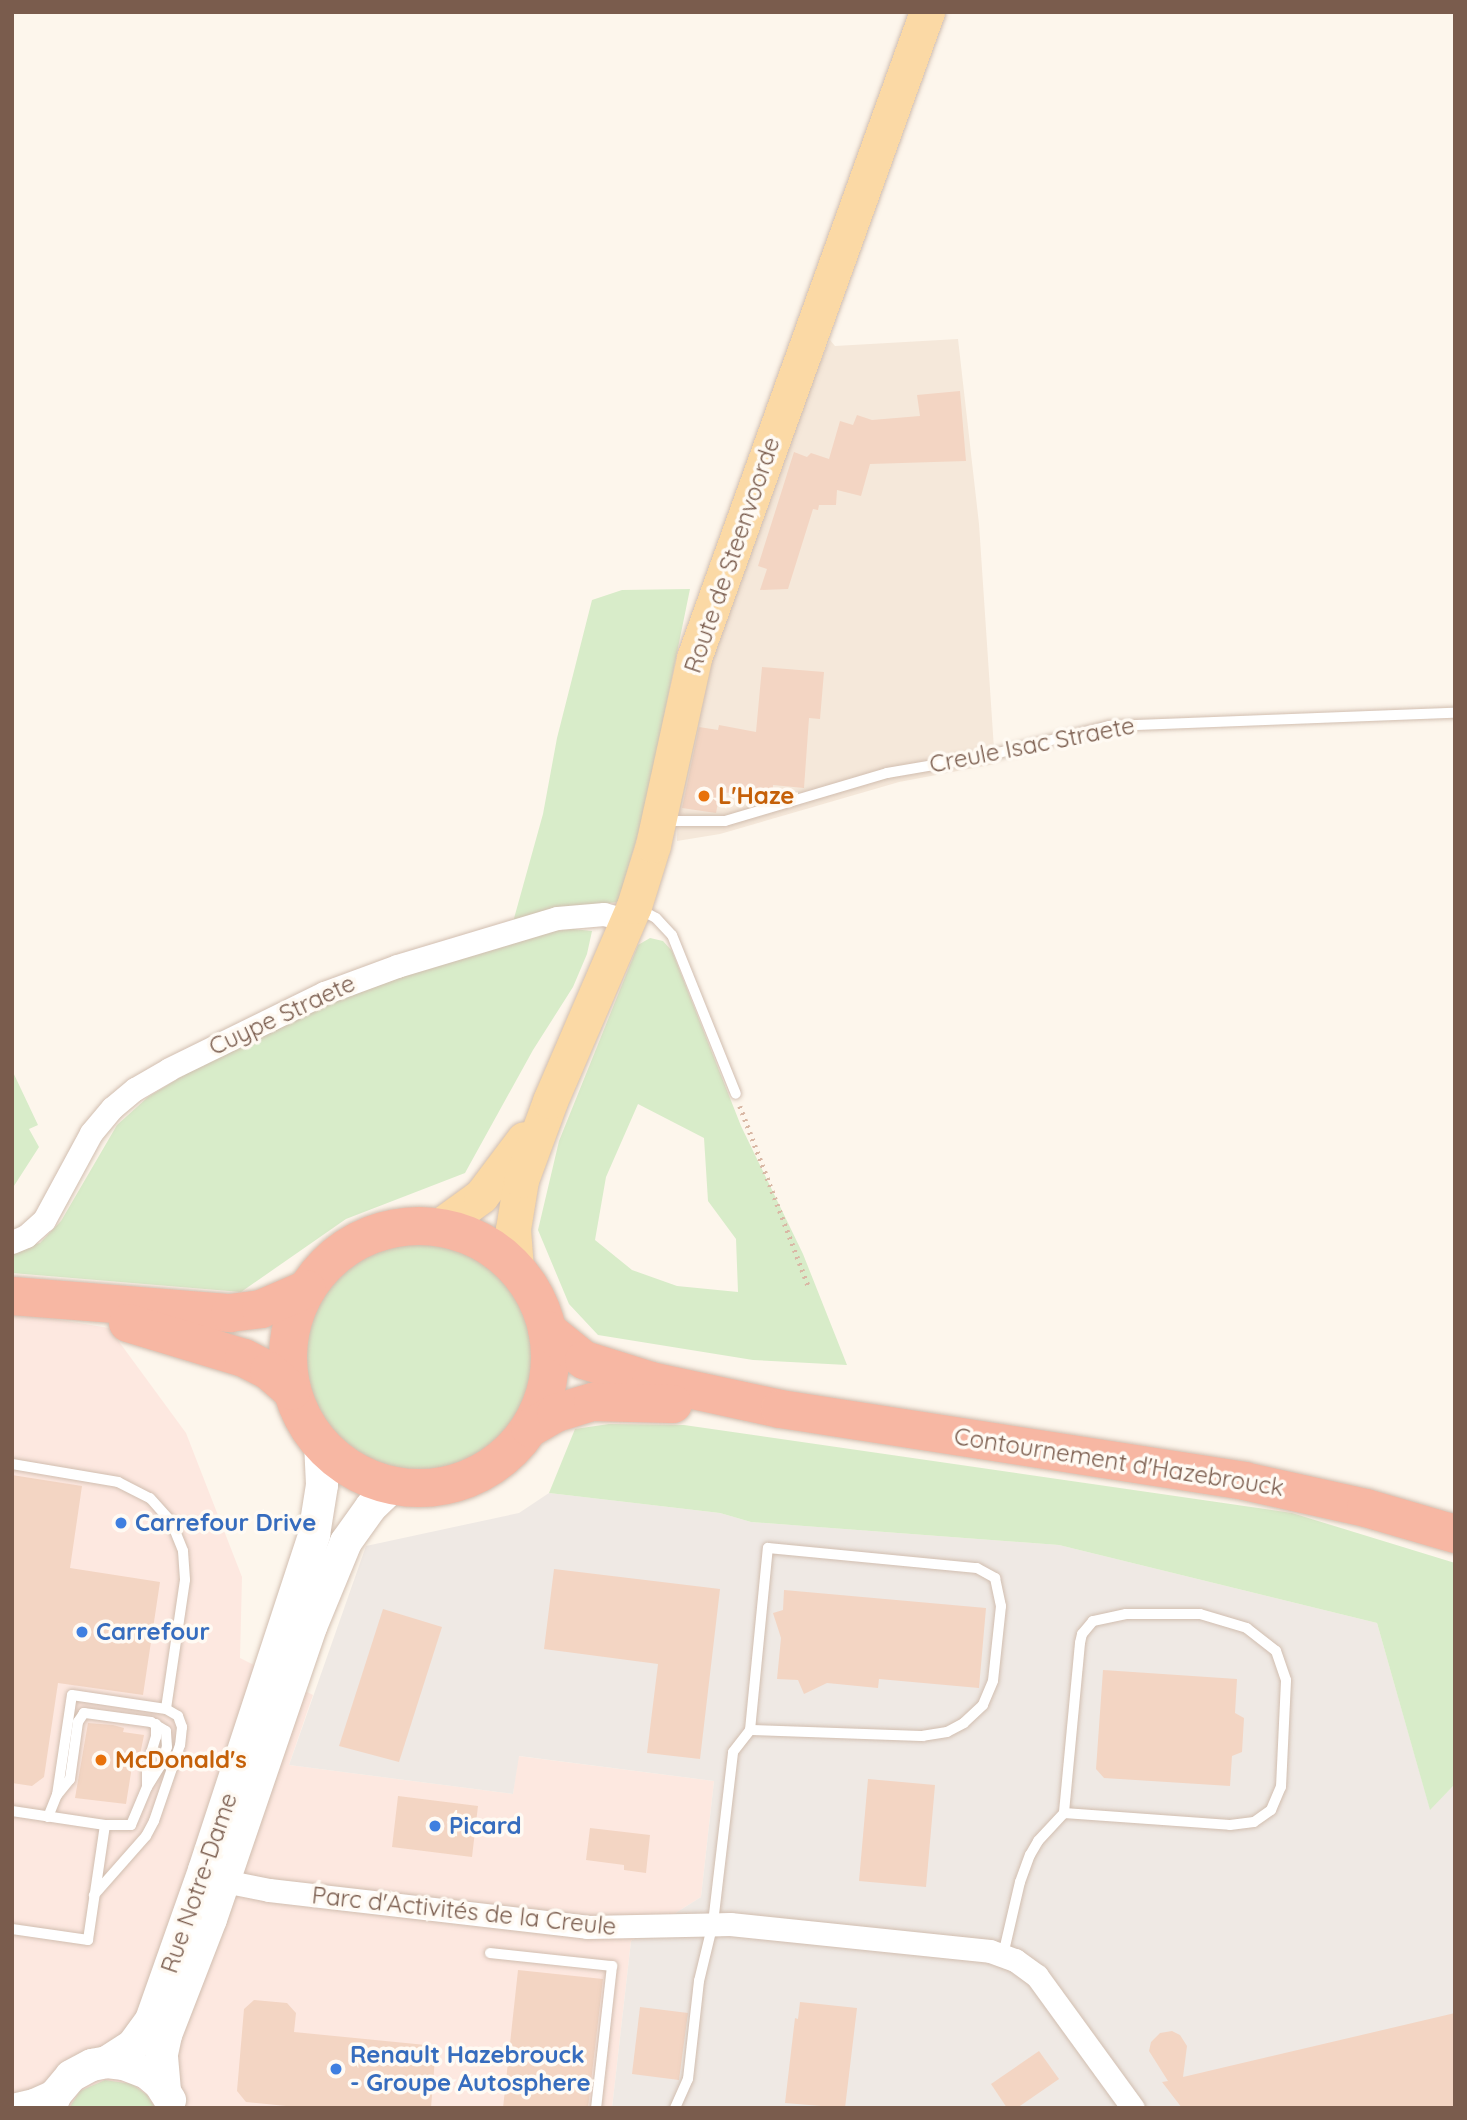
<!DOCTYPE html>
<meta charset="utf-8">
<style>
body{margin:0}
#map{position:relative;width:1467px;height:2120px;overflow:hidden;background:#fdf6ec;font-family:Quicksand,sans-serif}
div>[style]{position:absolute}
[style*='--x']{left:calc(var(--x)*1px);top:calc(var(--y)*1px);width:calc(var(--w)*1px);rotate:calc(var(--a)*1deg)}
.residential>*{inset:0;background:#f5e8da}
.commercial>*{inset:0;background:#fde8e0}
.industrial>*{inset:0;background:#efe9e4}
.green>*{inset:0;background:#d8ecc9}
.round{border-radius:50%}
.building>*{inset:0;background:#f3d5c3}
.path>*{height:4.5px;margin-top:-2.25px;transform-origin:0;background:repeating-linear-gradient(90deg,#d9b8a5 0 2px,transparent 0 7px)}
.roads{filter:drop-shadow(0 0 2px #d1beb0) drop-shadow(0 0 2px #d1beb0)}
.lane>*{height:10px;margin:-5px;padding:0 5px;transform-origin:5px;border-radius:5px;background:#fff}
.street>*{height:23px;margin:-11.5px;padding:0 11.5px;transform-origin:11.5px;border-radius:11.5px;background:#fff}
.secondary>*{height:32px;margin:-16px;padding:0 16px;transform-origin:16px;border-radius:16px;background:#fff}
.primary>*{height:35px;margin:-17.5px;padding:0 17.5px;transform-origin:17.5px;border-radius:17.5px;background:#fbd9a5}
.highway>*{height:38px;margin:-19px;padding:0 19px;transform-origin:19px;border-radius:19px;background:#f7b7a3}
.highway>.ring{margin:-19px;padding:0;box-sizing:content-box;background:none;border:38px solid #f7b7a3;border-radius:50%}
.dots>*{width:19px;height:19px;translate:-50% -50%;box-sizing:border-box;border:4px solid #fffaf3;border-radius:50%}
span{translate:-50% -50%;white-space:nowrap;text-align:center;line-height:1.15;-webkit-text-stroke:7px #fffaf3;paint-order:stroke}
.street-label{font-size:24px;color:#7a5c4d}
.food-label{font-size:24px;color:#c56008;font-weight:700}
.left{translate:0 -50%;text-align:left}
.shop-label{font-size:24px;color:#366cbe;font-weight:700}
.frame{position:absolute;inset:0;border:14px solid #7a5c4d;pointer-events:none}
</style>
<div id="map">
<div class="residential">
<i style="clip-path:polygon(958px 339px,979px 524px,995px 764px,899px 782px,720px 834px,677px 841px,678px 800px,699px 693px,804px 399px,830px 340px,835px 346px)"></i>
</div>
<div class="commercial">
<i style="clip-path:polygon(12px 1312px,109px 1328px,186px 1433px,242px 1577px,240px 1658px,313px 1695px,289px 1765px,513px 1794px,518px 1756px,714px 1781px,701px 1897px,631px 1941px,612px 2108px,12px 2108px)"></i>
</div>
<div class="industrial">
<i style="clip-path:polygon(549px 1493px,720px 1513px,751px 1522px,1059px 1545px,1377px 1623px,1430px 1809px,1455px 1784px,1455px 2108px,612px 2108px,631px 1941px,701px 1897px,714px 1781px,519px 1756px,513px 1794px,289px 1765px,366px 1546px,519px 1513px)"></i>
</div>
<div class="green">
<i style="clip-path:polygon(690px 589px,644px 814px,618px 902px,547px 910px,513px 922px,543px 814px,557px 738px,592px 600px,622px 590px)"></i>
<i style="clip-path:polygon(573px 929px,592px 931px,587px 954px,573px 987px,533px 1050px,465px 1173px,346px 1219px,241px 1292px,12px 1273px,12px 1250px,40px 1243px,61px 1221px,117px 1125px,148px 1097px,194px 1069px,344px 994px,536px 933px)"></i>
<i style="clip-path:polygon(evenodd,650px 938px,663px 941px,672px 951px,741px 1126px,803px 1254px,847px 1365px,753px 1360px,598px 1335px,569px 1304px,538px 1230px,559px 1141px,638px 945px,650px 938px,638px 1104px,704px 1138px,708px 1201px,736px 1239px,738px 1292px,677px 1286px,632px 1270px,595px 1240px,606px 1177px,638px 1104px)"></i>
<i style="clip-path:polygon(12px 1070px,38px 1125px,29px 1129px,39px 1147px,12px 1189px)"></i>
<i class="round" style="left:303px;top:1241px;width:230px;height:230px"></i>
<i style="clip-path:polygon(609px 1424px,684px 1425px,1292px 1513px,1455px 1563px,1455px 1784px,1430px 1810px,1377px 1623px,1059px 1545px,751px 1522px,720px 1513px,549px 1493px,575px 1429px)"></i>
<i style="clip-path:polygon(105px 2080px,132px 2084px,147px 2095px,155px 2108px,69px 2108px,80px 2091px)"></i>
</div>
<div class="building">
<i style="clip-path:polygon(960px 391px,966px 461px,870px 464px,861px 496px,837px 490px,836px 505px,819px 505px,818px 510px,813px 509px,788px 589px,760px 590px,767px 569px,758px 566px,794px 452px,807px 457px,811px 453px,829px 459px,840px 421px,853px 425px,857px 415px,872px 420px,920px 416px,917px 395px)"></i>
<i style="clip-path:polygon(762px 667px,824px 672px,820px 719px,809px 718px,804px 788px,773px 785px,772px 797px,720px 792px,716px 813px,682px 808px,699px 727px,718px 730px,719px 725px,756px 732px)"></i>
<i style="clip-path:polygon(12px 1475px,82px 1486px,70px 1568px,160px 1582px,143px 1695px,58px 1683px,44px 1777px,32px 1786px,12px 1783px)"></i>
<i style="clip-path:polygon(554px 1569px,720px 1589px,700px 1759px,647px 1753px,658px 1664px,544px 1649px)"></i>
<i style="clip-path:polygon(784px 1590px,986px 1608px,979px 1688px,879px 1679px,878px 1688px,827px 1683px,804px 1694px,798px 1680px,777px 1679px,781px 1638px,773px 1613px,783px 1610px)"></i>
<i style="clip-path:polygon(383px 1609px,442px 1627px,399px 1762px,339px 1746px)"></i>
<i style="clip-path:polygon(1103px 1670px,1237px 1679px,1235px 1713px,1244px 1718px,1242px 1752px,1232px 1756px,1230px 1786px,1104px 1778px,1096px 1769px)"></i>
<i style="clip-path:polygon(88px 1723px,113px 1725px,124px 1728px,123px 1732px,144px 1735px,140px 1755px,134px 1754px,126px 1804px,75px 1798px)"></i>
<i style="clip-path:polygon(868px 1779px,935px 1785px,926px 1887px,859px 1881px)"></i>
<i style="clip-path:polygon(398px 1796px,478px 1806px,472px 1857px,392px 1847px)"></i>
<i style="clip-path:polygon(590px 1828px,650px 1835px,646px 1873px,624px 1870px,624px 1865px,586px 1860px)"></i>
<i style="clip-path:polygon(518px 1970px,603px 1979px,588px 2108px,503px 2108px)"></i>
<i style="clip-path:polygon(254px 2000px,287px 2003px,296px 2013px,294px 2032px,436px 2046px,431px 2108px,306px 2108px,246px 2102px,237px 2091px,244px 2009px)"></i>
<i style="clip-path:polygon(800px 2002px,857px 2008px,845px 2108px,785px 2103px,795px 2018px,798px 2019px)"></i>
<i style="clip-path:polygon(640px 2007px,688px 2013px,679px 2080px,632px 2074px)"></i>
<i style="clip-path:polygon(1455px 2013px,1455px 2108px,1182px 2108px,1162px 2082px,1168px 2081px,1149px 2051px,1151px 2042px,1160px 2033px,1172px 2031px,1180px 2035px,1187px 2046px,1183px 2077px)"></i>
<i style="clip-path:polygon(1039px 2051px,1059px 2079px,1017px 2108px,1007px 2108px,991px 2084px)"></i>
</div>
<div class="path">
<i style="--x:740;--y:1106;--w:195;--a:69.2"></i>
</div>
<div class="roads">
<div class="lane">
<i style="--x:662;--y:821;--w:63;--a:0"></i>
<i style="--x:725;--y:821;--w:169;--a:-16.5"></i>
<i style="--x:887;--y:773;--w:100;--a:-9.7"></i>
<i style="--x:986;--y:756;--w:127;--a:-13.7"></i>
<i style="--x:1109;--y:726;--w:346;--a:-2.2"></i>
<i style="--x:639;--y:909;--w:19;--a:28"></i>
<i style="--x:656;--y:918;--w:23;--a:47"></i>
<i style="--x:672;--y:935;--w:171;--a:68.1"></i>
<i style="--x:12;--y:1464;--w:108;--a:9.6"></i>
<i style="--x:118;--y:1482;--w:36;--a:27"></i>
<i style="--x:150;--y:1498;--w:31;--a:48"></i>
<i style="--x:171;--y:1521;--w:32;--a:68"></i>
<i style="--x:183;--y:1551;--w:29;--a:86"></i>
<i style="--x:185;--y:1580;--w:130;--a:98.4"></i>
<i style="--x:147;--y:1787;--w:21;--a:-90"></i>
<i style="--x:147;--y:1766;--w:30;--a:-73"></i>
<i style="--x:156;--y:1737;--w:13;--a:-90"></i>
<i style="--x:12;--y:1811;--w:94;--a:8.6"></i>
<i style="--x:105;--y:1825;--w:26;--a:0"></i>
<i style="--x:131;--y:1825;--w:41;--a:-67.2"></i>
<i style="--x:147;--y:1787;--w:26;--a:-58"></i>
<i style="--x:161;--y:1765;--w:19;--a:-72"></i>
<i style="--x:167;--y:1747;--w:16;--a:-94"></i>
<i style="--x:166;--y:1731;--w:17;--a:-149"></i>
<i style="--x:151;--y:1722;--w:68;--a:-172.3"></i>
<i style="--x:84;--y:1713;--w:11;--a:124"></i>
<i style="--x:78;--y:1722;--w:58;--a:98"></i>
<i style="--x:70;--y:1779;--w:21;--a:129"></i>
<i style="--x:48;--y:1817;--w:24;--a:-68"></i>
<i style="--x:57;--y:1795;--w:101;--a:-81.5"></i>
<i style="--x:72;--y:1695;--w:95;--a:8.5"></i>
<i style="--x:166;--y:1709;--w:14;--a:30"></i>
<i style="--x:178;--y:1716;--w:12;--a:70"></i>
<i style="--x:182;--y:1727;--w:18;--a:96"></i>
<i style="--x:180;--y:1745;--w:80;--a:108.9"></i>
<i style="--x:154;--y:1821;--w:17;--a:118"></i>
<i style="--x:146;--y:1836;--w:79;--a:131.4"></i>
<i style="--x:12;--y:1929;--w:77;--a:8.2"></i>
<i style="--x:88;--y:1940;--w:116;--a:-81.6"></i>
<i style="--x:490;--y:1953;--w:123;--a:6.1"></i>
<i style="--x:612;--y:1966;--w:143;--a:96.4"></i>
<i style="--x:1003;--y:1955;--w:75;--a:-76.9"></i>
<i style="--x:1020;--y:1882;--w:29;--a:-70"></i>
<i style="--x:1030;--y:1855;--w:16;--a:-60"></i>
<i style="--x:1038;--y:1841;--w:38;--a:-47"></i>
<i style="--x:1064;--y:1813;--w:166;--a:4.1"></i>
<i style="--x:1230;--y:1825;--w:24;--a:-7"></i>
<i style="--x:1254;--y:1822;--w:21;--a:-35"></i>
<i style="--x:1271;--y:1810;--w:25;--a:-67"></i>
<i style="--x:1281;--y:1787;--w:107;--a:-87.3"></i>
<i style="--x:1286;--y:1680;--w:31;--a:-109"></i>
<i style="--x:1276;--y:1651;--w:37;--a:-142"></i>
<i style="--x:1247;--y:1628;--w:49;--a:-163.4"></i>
<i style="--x:1200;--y:1614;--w:74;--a:180"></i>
<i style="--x:1126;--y:1614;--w:34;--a:168"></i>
<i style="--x:1093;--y:1621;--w:17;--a:130"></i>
<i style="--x:1082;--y:1634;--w:9;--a:103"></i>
<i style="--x:1080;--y:1643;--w:171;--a:95.4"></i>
<i style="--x:675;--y:2108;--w:32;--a:-66"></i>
<i style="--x:688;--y:2079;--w:99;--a:-83.6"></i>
<i style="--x:699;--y:1981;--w:60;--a:-76.4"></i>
<i style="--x:713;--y:1923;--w:172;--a:-83.3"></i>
<i style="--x:733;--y:1752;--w:28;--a:-52"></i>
<i style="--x:750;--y:1730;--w:183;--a:-84.4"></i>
<i style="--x:768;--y:1548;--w:210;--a:5.5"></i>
<i style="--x:977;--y:1568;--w:21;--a:29"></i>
<i style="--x:995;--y:1578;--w:29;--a:78"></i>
<i style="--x:1001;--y:1606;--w:75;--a:96.1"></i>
<i style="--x:993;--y:1681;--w:26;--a:113"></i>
<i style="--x:983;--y:1705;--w:26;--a:137"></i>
<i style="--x:964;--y:1723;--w:19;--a:152"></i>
<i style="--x:947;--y:1732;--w:24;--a:171"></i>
<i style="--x:923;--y:1736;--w:173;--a:-178"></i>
</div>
<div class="street">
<i style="--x:12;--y:1242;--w:15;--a:-23"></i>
<i style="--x:26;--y:1236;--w:24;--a:-42"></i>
<i style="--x:44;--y:1220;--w:99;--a:-61.6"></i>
<i style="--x:91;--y:1133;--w:33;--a:-50"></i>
<i style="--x:112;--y:1108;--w:30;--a:-40"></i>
<i style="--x:135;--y:1089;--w:39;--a:-30"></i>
<i style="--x:169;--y:1069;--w:173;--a:-26.1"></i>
<i style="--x:324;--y:993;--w:78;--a:-20.3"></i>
<i style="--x:397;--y:966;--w:167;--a:-16.7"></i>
<i style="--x:557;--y:918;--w:47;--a:-4.9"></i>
<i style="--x:604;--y:914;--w:26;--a:16"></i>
<i style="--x:224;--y:1881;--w:46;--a:11.3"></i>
<i style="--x:269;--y:1890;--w:320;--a:6.6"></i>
<i style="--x:587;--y:1927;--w:143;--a:-1.2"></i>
<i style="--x:730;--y:1924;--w:261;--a:5.9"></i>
<i style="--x:990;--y:1951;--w:27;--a:20"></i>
<i style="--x:1015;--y:1960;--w:27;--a:36"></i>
<i style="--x:1037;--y:1976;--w:163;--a:54"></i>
<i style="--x:12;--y:2105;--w:22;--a:-13"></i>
<i style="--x:33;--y:2100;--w:30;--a:-24"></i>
</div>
<div class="secondary">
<i style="--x:107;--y:2062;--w:31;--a:-33"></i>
<i style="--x:133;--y:2045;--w:31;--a:-54"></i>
<i style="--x:151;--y:2020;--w:159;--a:-70.5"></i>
<i style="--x:204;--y:1870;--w:353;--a:-71.8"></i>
<i style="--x:314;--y:1535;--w:51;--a:-80.9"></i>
<i style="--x:322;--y:1485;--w:42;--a:-92.7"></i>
<i style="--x:165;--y:2091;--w:37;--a:-95"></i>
<i style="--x:162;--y:2054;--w:19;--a:-78"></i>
<i style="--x:166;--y:2035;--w:124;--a:-68.8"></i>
<i style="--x:211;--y:1919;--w:309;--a:-71.1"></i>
<i style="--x:311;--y:1627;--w:92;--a:-67.6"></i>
<i style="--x:346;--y:1542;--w:43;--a:-54.5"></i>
<i style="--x:371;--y:1507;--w:30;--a:-44"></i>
<i style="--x:50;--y:2108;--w:15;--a:-67"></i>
<i style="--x:56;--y:2094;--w:23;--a:-50"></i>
<i style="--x:71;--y:2076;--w:24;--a:-28"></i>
<i style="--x:92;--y:2065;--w:15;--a:-11"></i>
<i style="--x:107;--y:2062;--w:17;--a:7"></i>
<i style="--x:124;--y:2064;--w:25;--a:21"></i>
<i style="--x:147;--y:2073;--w:17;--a:40"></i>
<i style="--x:160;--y:2084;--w:19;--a:58"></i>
</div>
<div class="primary">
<i style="--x:437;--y:1228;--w:54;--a:-36"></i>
<i style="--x:481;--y:1196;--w:71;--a:-53"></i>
<i style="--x:516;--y:1269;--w:40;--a:-94.3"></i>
<i style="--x:513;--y:1229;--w:50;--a:-80.7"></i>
<i style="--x:521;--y:1180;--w:84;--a:-69.8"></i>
<i style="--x:550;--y:1101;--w:212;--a:-66.7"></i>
<i style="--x:634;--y:906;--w:64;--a:-72.7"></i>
<i style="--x:653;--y:845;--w:191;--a:-77.6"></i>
<i style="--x:694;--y:658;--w:687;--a:-70.17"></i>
</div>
<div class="highway">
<i class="ring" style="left:288px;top:1226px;width:224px;height:224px"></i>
<i style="--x:12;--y:1296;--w:219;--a:4.5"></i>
<i style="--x:230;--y:1313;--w:31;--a:-7"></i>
<i style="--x:261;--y:1309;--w:50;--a:-23.5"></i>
<i style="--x:128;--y:1323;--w:121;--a:16.8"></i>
<i style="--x:244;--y:1358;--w:28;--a:27"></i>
<i style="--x:269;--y:1371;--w:30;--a:41"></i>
<i style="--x:547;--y:1330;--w:48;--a:39"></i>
<i style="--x:584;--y:1360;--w:70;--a:17.4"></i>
<i style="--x:651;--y:1381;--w:132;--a:12.2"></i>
<i style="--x:780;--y:1409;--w:470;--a:8.8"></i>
<i style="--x:1244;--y:1481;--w:125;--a:12.5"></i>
<i style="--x:1366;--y:1508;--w:93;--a:16.3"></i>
<i style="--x:530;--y:1428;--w:30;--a:-30"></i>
<i style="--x:556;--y:1413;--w:39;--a:-17"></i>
<i style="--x:593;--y:1402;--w:80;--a:1.4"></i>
</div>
</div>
<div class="dots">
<i style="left:704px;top:796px;background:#e8710a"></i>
<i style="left:121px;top:1523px;background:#3f7fe0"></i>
<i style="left:82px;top:1632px;background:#3f7fe0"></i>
<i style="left:101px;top:1760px;background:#e8710a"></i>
<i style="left:435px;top:1826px;background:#3f7fe0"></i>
<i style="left:336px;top:2069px;background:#3f7fe0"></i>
</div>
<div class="street-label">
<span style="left:732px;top:555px;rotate:-71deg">Route de Steenvoorde</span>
<span style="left:1032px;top:745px;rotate:-11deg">Creule Isac Straete</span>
<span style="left:282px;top:1015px;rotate:-25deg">Cuype Straete</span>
<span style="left:1119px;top:1462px;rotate:9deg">Contournement d'Hazebrouck</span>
<span style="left:199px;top:1883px;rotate:-71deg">Rue Notre-Dame</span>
<span style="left:464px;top:1911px;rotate:6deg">Parc d'Activités de la Creule</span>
</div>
<div class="food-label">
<span class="left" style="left:718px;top:796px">L'Haze</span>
<span class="left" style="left:115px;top:1760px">McDonald's</span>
</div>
<div class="shop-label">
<span class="left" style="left:135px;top:1523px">Carrefour Drive</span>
<span class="left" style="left:96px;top:1632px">Carrefour</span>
<span class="left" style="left:449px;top:1826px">Picard</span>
<span class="left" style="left:350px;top:2069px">Renault Hazebrouck<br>- Groupe Autosphere</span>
</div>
<div class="frame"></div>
</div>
